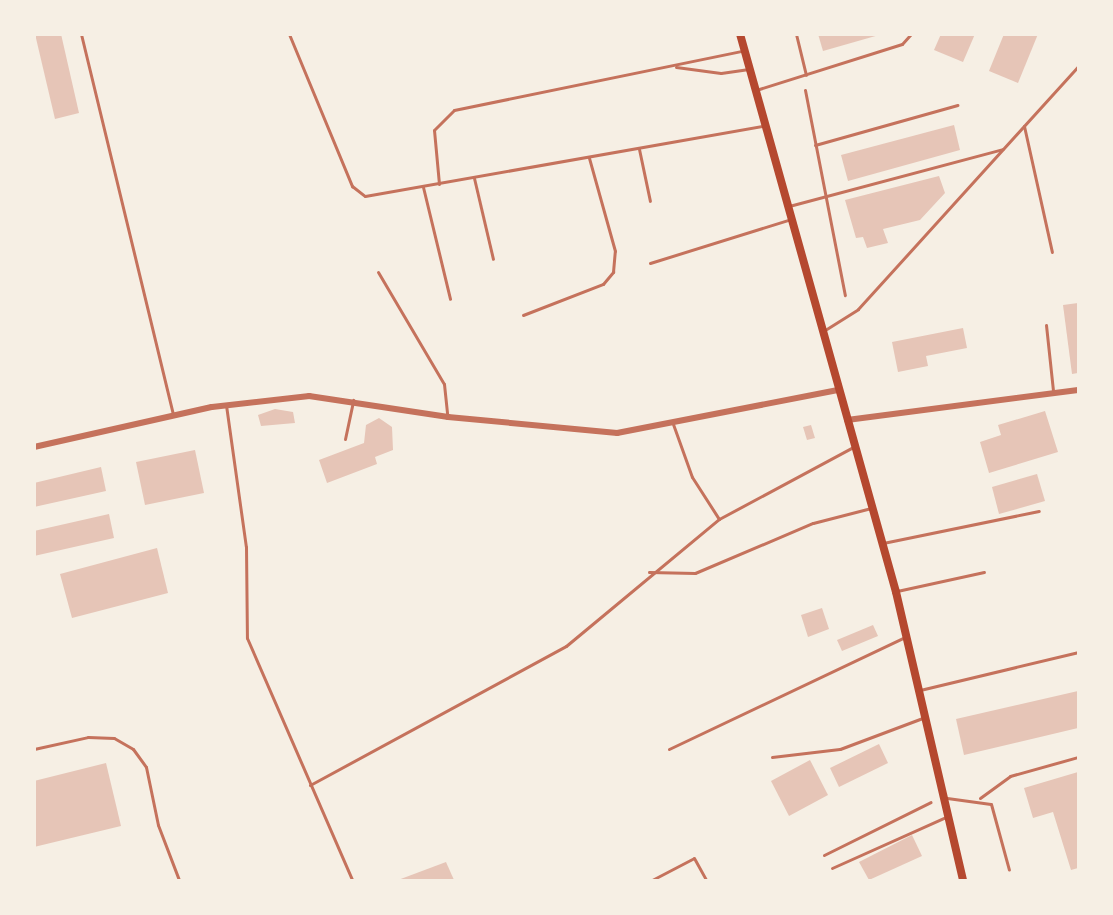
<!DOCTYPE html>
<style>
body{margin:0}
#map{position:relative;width:1113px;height:915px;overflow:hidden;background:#f6efe4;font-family:"Open Sans",sans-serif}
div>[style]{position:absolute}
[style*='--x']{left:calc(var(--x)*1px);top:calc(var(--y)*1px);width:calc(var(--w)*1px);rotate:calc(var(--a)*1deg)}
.building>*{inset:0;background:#e6c5b7}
.service>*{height:3px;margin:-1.5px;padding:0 1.5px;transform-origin:1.5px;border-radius:1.5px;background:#c5725c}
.minor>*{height:6px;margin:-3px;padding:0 3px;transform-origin:3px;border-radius:3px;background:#c5725c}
.secondary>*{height:8px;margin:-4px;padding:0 4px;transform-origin:4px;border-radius:4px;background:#b5482f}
span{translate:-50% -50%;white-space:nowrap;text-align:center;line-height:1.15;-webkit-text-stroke:6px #f6efe4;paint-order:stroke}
.frame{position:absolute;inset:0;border:36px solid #f6efe4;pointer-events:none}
</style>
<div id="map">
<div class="building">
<i style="clip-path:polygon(35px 34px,61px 34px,79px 113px,55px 119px)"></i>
<i style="clip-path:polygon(818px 34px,878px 34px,879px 35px,823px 51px)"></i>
<i style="clip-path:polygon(941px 34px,975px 34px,963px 62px,934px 50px)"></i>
<i style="clip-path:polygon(1004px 34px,1038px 34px,1018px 83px,989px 71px)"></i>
<i style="clip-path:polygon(954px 125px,960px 150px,848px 181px,841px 155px)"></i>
<i style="clip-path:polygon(939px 176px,945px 193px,920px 220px,883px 229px,888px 243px,867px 248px,863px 237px,856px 238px,845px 200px)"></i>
<i style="clip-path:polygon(1078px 303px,1078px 373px,1072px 374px,1063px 305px)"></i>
<i style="clip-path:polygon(963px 328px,967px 348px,926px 356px,928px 366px,898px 372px,892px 342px)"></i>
<i style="clip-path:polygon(275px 409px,293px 412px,295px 423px,261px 426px,258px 415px)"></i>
<i style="clip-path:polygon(1045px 411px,1058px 452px,989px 473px,980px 442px,1001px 435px,998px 425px)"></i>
<i style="clip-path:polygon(379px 418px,392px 427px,393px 450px,375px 457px,377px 464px,327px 483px,319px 460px,364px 443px,366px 425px)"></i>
<i style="clip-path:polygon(811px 425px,815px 438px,807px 440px,803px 427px)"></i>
<i style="clip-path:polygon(195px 450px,204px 493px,145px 505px,136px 462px)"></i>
<i style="clip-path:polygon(101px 467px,106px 491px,34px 507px,34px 483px)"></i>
<i style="clip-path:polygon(1037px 474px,1045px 501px,999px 514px,992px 487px)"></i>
<i style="clip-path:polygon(109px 514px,114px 538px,34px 556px,34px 531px)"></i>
<i style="clip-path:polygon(157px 548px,168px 593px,72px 618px,60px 574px)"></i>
<i style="clip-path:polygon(822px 608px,829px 629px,808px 637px,801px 615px)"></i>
<i style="clip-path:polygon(873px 625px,878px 636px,842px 651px,837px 640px)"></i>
<i style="clip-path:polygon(1078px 691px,1078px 728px,964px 755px,956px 719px)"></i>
<i style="clip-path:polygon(879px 744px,888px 763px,839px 787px,830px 768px)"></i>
<i style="clip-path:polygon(810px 760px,828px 795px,789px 816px,771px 781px)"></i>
<i style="clip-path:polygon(106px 763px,121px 826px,34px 847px,34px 781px)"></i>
<i style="clip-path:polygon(1078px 772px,1078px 868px,1071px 870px,1053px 812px,1033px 818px,1024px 788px)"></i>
<i style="clip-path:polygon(912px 835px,922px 856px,869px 880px,859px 862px)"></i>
<i style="clip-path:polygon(446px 862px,454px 880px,398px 880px)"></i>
</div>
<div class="service">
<i style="--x:81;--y:34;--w:391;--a:76.4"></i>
<i style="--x:289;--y:34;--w:165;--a:67.5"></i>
<i style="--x:352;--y:186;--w:16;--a:38"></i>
<i style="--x:365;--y:196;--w:405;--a:-10"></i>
<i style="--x:796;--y:34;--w:42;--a:76.3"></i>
<i style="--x:676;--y:67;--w:45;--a:7.6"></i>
<i style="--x:721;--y:73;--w:28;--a:-8"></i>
<i style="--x:756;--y:90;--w:153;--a:-17.5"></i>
<i style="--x:902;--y:44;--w:13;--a:-48"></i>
<i style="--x:805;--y:90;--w:209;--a:79"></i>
<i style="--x:1024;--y:126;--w:129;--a:77.5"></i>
<i style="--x:815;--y:145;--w:148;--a:-15.7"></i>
<i style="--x:639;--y:149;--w:53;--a:78.1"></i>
<i style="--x:474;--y:178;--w:83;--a:76.8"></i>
<i style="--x:439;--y:184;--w:54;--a:-95.3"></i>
<i style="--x:434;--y:130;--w:28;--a:-45"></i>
<i style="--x:454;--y:110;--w:294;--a:-11.6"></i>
<i style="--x:423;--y:187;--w:115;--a:76.4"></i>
<i style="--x:789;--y:206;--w:221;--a:-14.9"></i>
<i style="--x:650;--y:263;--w:145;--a:-17.3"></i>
<i style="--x:378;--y:272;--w:130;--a:59.5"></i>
<i style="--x:444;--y:384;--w:31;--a:84"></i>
<i style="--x:523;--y:315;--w:86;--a:-21.2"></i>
<i style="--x:603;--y:284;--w:16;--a:-50"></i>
<i style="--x:613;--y:272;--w:21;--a:-85"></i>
<i style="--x:615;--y:251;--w:97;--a:-105.6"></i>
<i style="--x:1046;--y:325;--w:66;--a:83.9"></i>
<i style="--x:825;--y:330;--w:39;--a:-32"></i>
<i style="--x:858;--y:309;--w:328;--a:-47.8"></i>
<i style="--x:226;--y:405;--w:143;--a:82"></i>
<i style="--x:246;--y:547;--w:91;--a:89.4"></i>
<i style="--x:247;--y:638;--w:264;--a:66.5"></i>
<i style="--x:673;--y:424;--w:56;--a:70.3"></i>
<i style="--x:692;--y:477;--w:50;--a:57.3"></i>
<i style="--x:345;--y:439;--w:40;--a:-78"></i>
<i style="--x:883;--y:543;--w:159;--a:-11.6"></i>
<i style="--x:649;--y:572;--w:46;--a:1.2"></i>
<i style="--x:695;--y:573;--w:128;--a:-23"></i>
<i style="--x:813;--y:523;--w:60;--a:-14.5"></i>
<i style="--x:897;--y:591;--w:89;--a:-12.3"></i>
<i style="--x:920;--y:690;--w:163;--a:-13.5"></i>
<i style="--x:34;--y:749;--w:55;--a:-12.5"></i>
<i style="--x:88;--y:737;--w:26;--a:2"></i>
<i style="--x:114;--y:738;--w:22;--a:30"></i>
<i style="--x:133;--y:749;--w:22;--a:54"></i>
<i style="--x:146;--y:767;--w:59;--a:78.3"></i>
<i style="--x:158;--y:825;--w:59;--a:69.1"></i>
<i style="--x:669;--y:749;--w:261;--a:-25.4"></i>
<i style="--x:772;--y:757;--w:68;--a:-6.7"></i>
<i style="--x:840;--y:749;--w:91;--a:-20.6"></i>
<i style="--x:310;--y:785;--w:291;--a:-28.5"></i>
<i style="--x:566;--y:646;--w:199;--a:-39.7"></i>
<i style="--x:719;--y:519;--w:152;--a:-28.2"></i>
<i style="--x:947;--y:798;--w:44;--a:7.8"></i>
<i style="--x:991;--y:804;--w:68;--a:74.7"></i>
<i style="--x:980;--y:798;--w:37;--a:-36"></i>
<i style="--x:1010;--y:776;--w:71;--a:-15.6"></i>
<i style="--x:824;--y:855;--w:119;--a:-26.4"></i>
<i style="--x:832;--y:868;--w:125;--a:-24.1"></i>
<i style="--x:652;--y:880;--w:47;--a:-27.6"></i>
<i style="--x:694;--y:858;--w:25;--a:61"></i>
</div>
<div class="minor">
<i style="--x:847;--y:420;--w:233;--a:-7.4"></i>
<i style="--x:34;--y:447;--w:182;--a:-12.7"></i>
<i style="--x:212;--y:407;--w:98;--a:-6.5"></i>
<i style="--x:309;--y:396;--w:141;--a:8.6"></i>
<i style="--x:448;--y:417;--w:170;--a:5.4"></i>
<i style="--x:617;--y:433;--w:225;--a:-11"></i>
</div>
<div class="secondary">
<i style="--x:740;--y:34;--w:579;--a:74.38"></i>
<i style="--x:896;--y:592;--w:296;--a:76.9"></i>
</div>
<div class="frame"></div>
</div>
